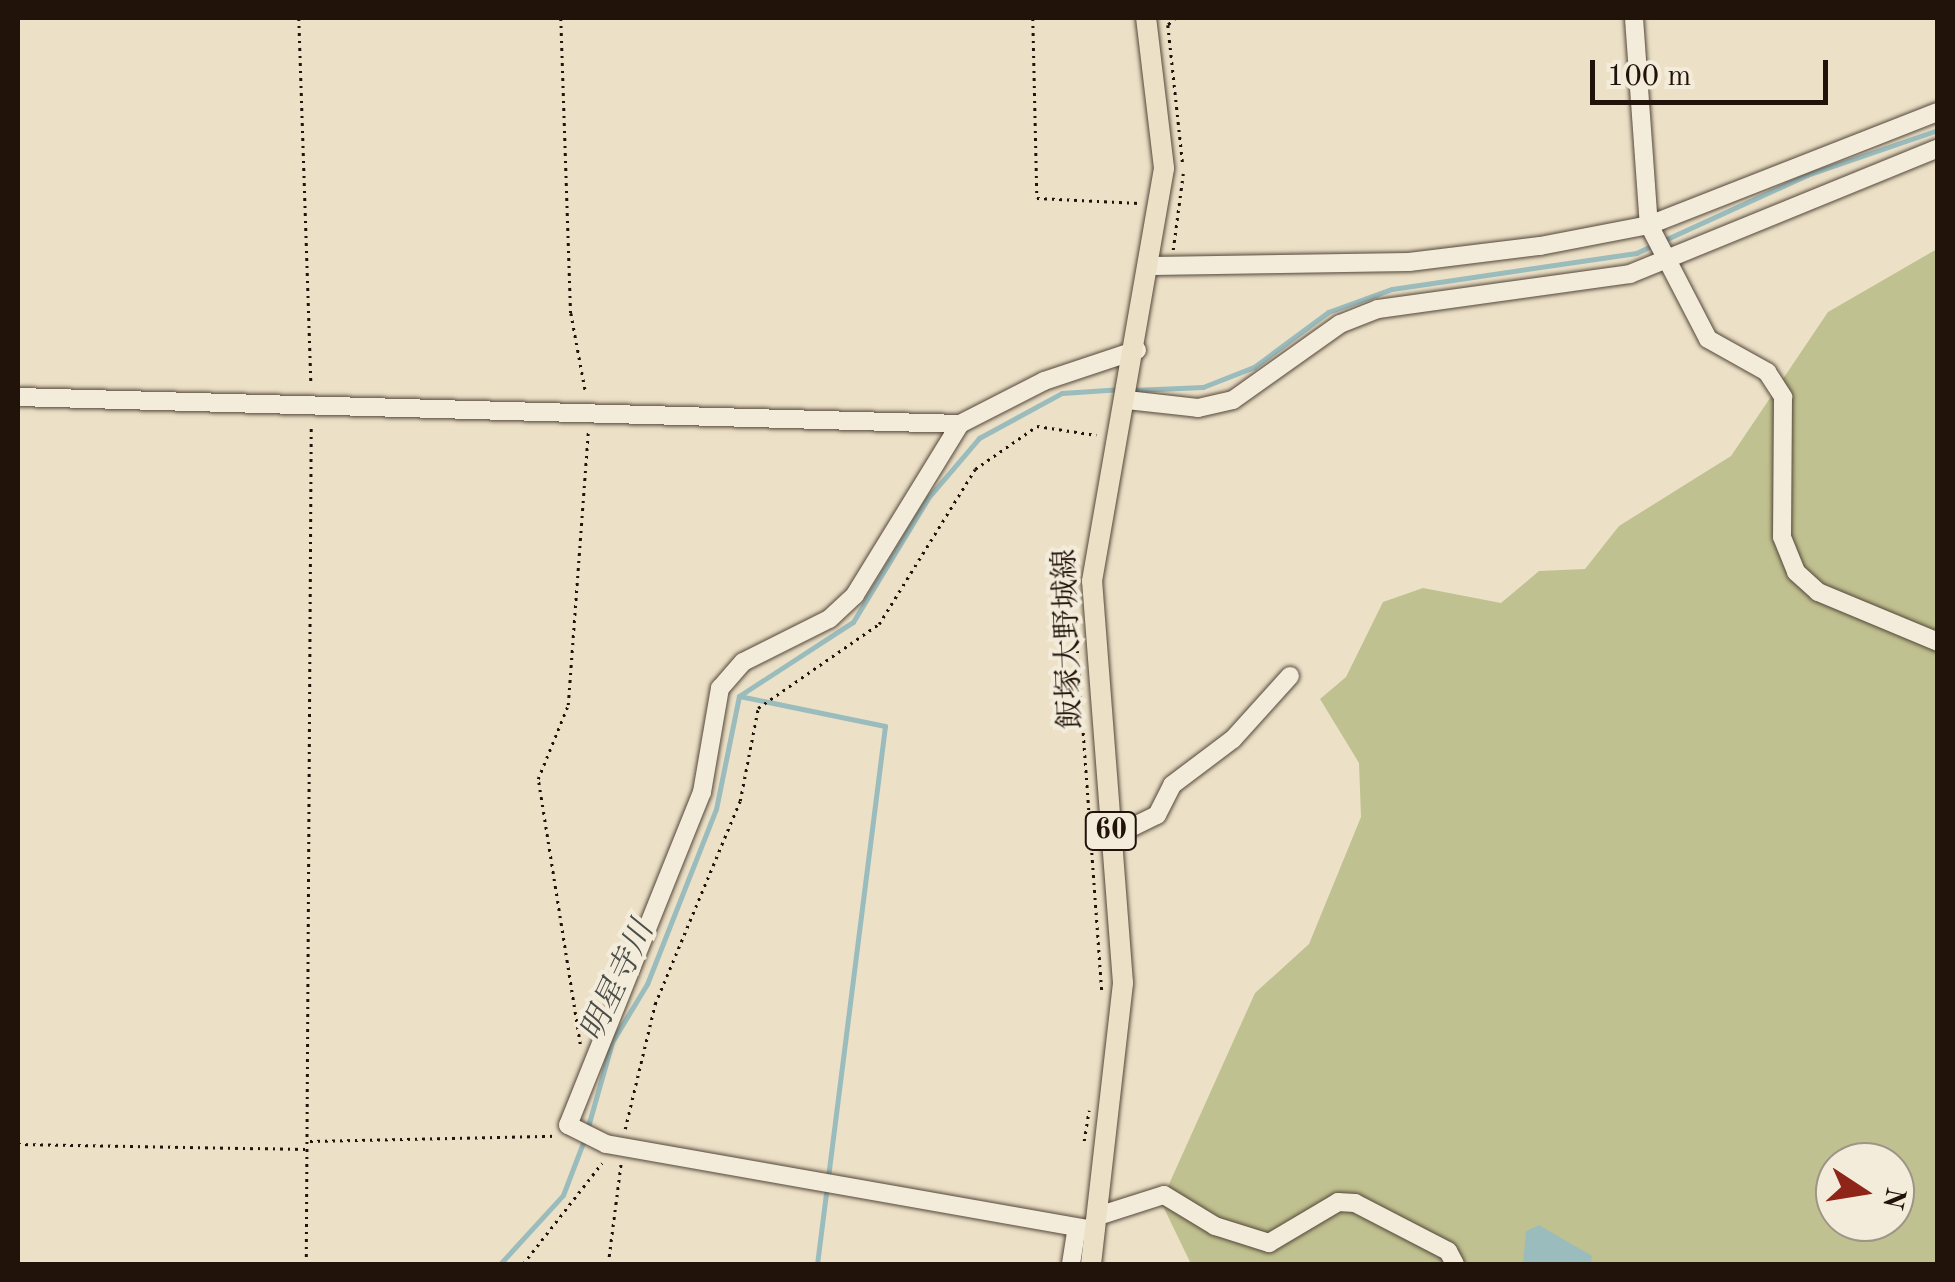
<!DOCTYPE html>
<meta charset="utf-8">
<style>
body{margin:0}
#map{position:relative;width:1955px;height:1282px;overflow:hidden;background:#ece1c7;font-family:"Old Standard TT","Noto Serif JP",serif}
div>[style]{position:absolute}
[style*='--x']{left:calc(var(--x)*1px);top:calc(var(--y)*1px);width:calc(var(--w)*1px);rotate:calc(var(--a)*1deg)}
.green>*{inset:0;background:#c0c190}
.water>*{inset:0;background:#9bbcbd}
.stream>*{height:5px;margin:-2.5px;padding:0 2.5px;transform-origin:2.5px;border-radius:2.5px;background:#9bbcbd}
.path>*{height:2.5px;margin-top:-1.25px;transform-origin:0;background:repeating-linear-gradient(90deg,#22130a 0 2.5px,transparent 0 7.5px)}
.roads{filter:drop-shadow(0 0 2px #544639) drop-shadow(0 0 2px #544639)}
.minor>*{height:18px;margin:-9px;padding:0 9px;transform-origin:9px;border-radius:9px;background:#f3ecdb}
.major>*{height:20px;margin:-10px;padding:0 10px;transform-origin:10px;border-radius:10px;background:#ece1c7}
span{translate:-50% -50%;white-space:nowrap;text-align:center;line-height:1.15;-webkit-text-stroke:8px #f3ecdb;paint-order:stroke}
.shield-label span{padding:2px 8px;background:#f3ecdb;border:2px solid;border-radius:8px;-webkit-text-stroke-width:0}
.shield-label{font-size:28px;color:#22130a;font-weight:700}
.street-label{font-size:30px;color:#22130a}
.water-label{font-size:32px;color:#4c4e49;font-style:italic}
.frame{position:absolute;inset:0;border:20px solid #22130a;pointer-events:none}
.north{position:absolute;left:1815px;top:1142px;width:100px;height:100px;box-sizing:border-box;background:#f3ecdb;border:2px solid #9f9587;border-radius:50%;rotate:102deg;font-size:28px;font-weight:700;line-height:40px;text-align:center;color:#22130a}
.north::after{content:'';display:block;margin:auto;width:35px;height:45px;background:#8f2418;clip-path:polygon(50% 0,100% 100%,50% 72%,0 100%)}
.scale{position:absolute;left:1590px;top:60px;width:238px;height:45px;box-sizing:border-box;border:5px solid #22130a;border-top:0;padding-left:12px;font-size:30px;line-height:35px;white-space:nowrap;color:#22130a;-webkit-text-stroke:8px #f3ecdb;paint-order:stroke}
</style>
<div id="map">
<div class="green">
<i style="clip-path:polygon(evenodd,1937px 249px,1937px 1264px,1191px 1264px,1161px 1202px,1255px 993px,1309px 944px,1361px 817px,1359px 763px,1320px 699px,1346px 677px,1383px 602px,1423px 588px,1501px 603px,1539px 571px,1585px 569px,1619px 526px,1731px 456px,1828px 312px,1937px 249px,1835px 1162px,1895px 1162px,1895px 1222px,1835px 1222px,1835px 1162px)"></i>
</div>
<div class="water">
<i style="clip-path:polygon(1539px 1225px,1592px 1256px,1591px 1264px,1523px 1264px,1526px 1231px)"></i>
</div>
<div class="stream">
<i style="--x:1133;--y:390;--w:70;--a:-2.5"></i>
<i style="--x:1203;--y:387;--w:55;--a:-21.4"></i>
<i style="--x:1254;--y:367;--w:92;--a:-36.6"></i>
<i style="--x:1328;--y:312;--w:68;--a:-19.8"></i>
<i style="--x:1392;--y:289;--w:247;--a:-8.4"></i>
<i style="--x:1636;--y:253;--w:188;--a:-24.5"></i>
<i style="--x:1807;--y:175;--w:139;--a:-19"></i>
<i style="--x:739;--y:696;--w:136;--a:-33"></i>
<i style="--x:853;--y:622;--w:145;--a:-58.8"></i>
<i style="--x:928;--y:498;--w:79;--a:-49.6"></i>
<i style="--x:979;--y:438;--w:94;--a:-28.5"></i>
<i style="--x:1062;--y:393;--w:60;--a:-3.8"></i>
<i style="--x:739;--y:696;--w:149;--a:11.6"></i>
<i style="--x:885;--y:726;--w:542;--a:97.2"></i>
<i style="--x:587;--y:1130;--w:91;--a:-74.1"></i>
<i style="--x:612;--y:1042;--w:68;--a:-58.9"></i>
<i style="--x:647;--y:984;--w:188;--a:-68.5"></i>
<i style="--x:716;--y:809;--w:115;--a:-78.5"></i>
<i style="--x:500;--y:1264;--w:93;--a:-47.6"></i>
<i style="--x:563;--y:1195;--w:59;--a:-69.1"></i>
</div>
<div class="path">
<i style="--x:299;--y:18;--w:368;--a:88.1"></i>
<i style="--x:561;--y:18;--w:295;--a:88.1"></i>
<i style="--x:571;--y:313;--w:82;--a:79.5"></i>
<i style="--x:1033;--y:18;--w:180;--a:88.7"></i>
<i style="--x:1037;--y:198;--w:102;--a:2.8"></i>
<i style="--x:1176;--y:18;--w:11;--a:139"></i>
<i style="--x:1168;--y:25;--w:142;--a:83.9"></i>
<i style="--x:1173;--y:250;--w:77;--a:-82.5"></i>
<i style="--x:1077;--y:643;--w:352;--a:85.9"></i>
<i style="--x:580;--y:1044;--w:268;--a:-99"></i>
<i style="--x:538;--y:779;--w:80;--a:-67.9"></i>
<i style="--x:568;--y:705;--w:274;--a:-85.8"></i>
<i style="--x:625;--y:1129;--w:129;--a:-76.5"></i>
<i style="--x:655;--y:1004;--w:220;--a:-67.3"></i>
<i style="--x:740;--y:801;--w:95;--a:-79"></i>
<i style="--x:758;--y:708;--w:147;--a:-34.8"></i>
<i style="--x:879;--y:624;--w:182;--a:-58.2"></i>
<i style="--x:975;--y:469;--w:75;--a:-34.7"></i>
<i style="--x:1037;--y:426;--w:60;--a:8.7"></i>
<i style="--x:310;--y:1141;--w:247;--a:-1.2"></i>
<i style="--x:1084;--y:1141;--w:31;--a:-81"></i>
<i style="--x:18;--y:1144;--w:288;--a:1"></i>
<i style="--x:306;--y:1264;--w:840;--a:-89.66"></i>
<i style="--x:523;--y:1264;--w:128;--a:-52"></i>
<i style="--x:608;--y:1264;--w:103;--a:-82.7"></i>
</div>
<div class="roads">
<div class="minor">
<i style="--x:1634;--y:18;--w:208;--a:85.9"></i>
<i style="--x:1649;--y:225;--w:128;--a:62.6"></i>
<i style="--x:1708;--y:339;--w:68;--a:29.2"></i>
<i style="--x:1767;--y:372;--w:30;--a:57"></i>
<i style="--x:1783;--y:397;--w:140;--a:90.4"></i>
<i style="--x:1782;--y:537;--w:38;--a:68"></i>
<i style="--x:1796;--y:572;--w:30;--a:42"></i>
<i style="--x:1818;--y:592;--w:130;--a:22.6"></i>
<i style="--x:1153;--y:266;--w:256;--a:-0.9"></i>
<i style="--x:1409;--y:262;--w:132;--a:-7"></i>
<i style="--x:1540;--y:246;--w:111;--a:-10.9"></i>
<i style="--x:1649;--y:225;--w:310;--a:-21.4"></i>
<i style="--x:18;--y:397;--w:942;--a:1.64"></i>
<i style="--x:960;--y:424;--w:94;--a:-27.1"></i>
<i style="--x:1044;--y:381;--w:98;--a:-18.4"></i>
<i style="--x:1127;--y:400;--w:71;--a:6.4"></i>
<i style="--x:1198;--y:408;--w:36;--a:-13"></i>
<i style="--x:1233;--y:400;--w:131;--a:-35.4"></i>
<i style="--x:1340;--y:324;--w:41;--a:-21.5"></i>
<i style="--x:1378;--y:309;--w:254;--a:-7.9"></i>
<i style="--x:1630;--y:274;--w:333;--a:-22.2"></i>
<i style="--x:960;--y:424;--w:201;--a:121.6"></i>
<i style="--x:855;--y:595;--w:35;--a:137"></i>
<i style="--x:829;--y:619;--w:96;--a:153.4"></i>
<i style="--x:743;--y:662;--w:35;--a:131"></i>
<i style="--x:720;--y:688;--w:106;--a:99.8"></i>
<i style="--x:702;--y:792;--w:359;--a:111.9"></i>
<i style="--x:568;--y:1125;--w:42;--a:26.6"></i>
<i style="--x:606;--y:1144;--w:497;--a:10"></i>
<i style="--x:1112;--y:837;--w:50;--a:-26.1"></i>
<i style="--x:1157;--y:815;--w:34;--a:-63"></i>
<i style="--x:1172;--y:785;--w:76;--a:-37"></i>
<i style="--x:1233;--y:739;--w:85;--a:-47.9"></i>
<i style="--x:1098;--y:1216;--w:69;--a:-17.7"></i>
<i style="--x:1164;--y:1195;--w:60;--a:31.3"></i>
<i style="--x:1215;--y:1226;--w:57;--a:17.5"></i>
<i style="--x:1269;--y:1243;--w:80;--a:-30.7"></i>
<i style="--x:1338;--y:1202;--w:17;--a:3"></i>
<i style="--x:1355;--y:1203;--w:105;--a:27.3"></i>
<i style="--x:1448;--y:1251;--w:15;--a:62"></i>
<i style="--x:1071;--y:1264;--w:36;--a:-81"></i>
</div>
<div class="major">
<i style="--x:1091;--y:1264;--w:283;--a:-83.5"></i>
<i style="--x:1123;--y:983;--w:403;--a:-94.4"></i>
<i style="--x:1092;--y:581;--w:419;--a:-80.1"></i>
<i style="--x:1164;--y:168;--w:151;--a:-96.8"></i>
</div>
</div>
<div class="shield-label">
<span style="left:1111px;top:831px">60</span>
</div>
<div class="street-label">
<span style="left:1069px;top:639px;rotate:-92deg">飯塚大野城線</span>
</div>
<div class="water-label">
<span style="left:619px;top:982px;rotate:-65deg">明星寺川</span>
</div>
<div class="frame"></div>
<div class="north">N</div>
<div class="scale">100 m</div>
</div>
